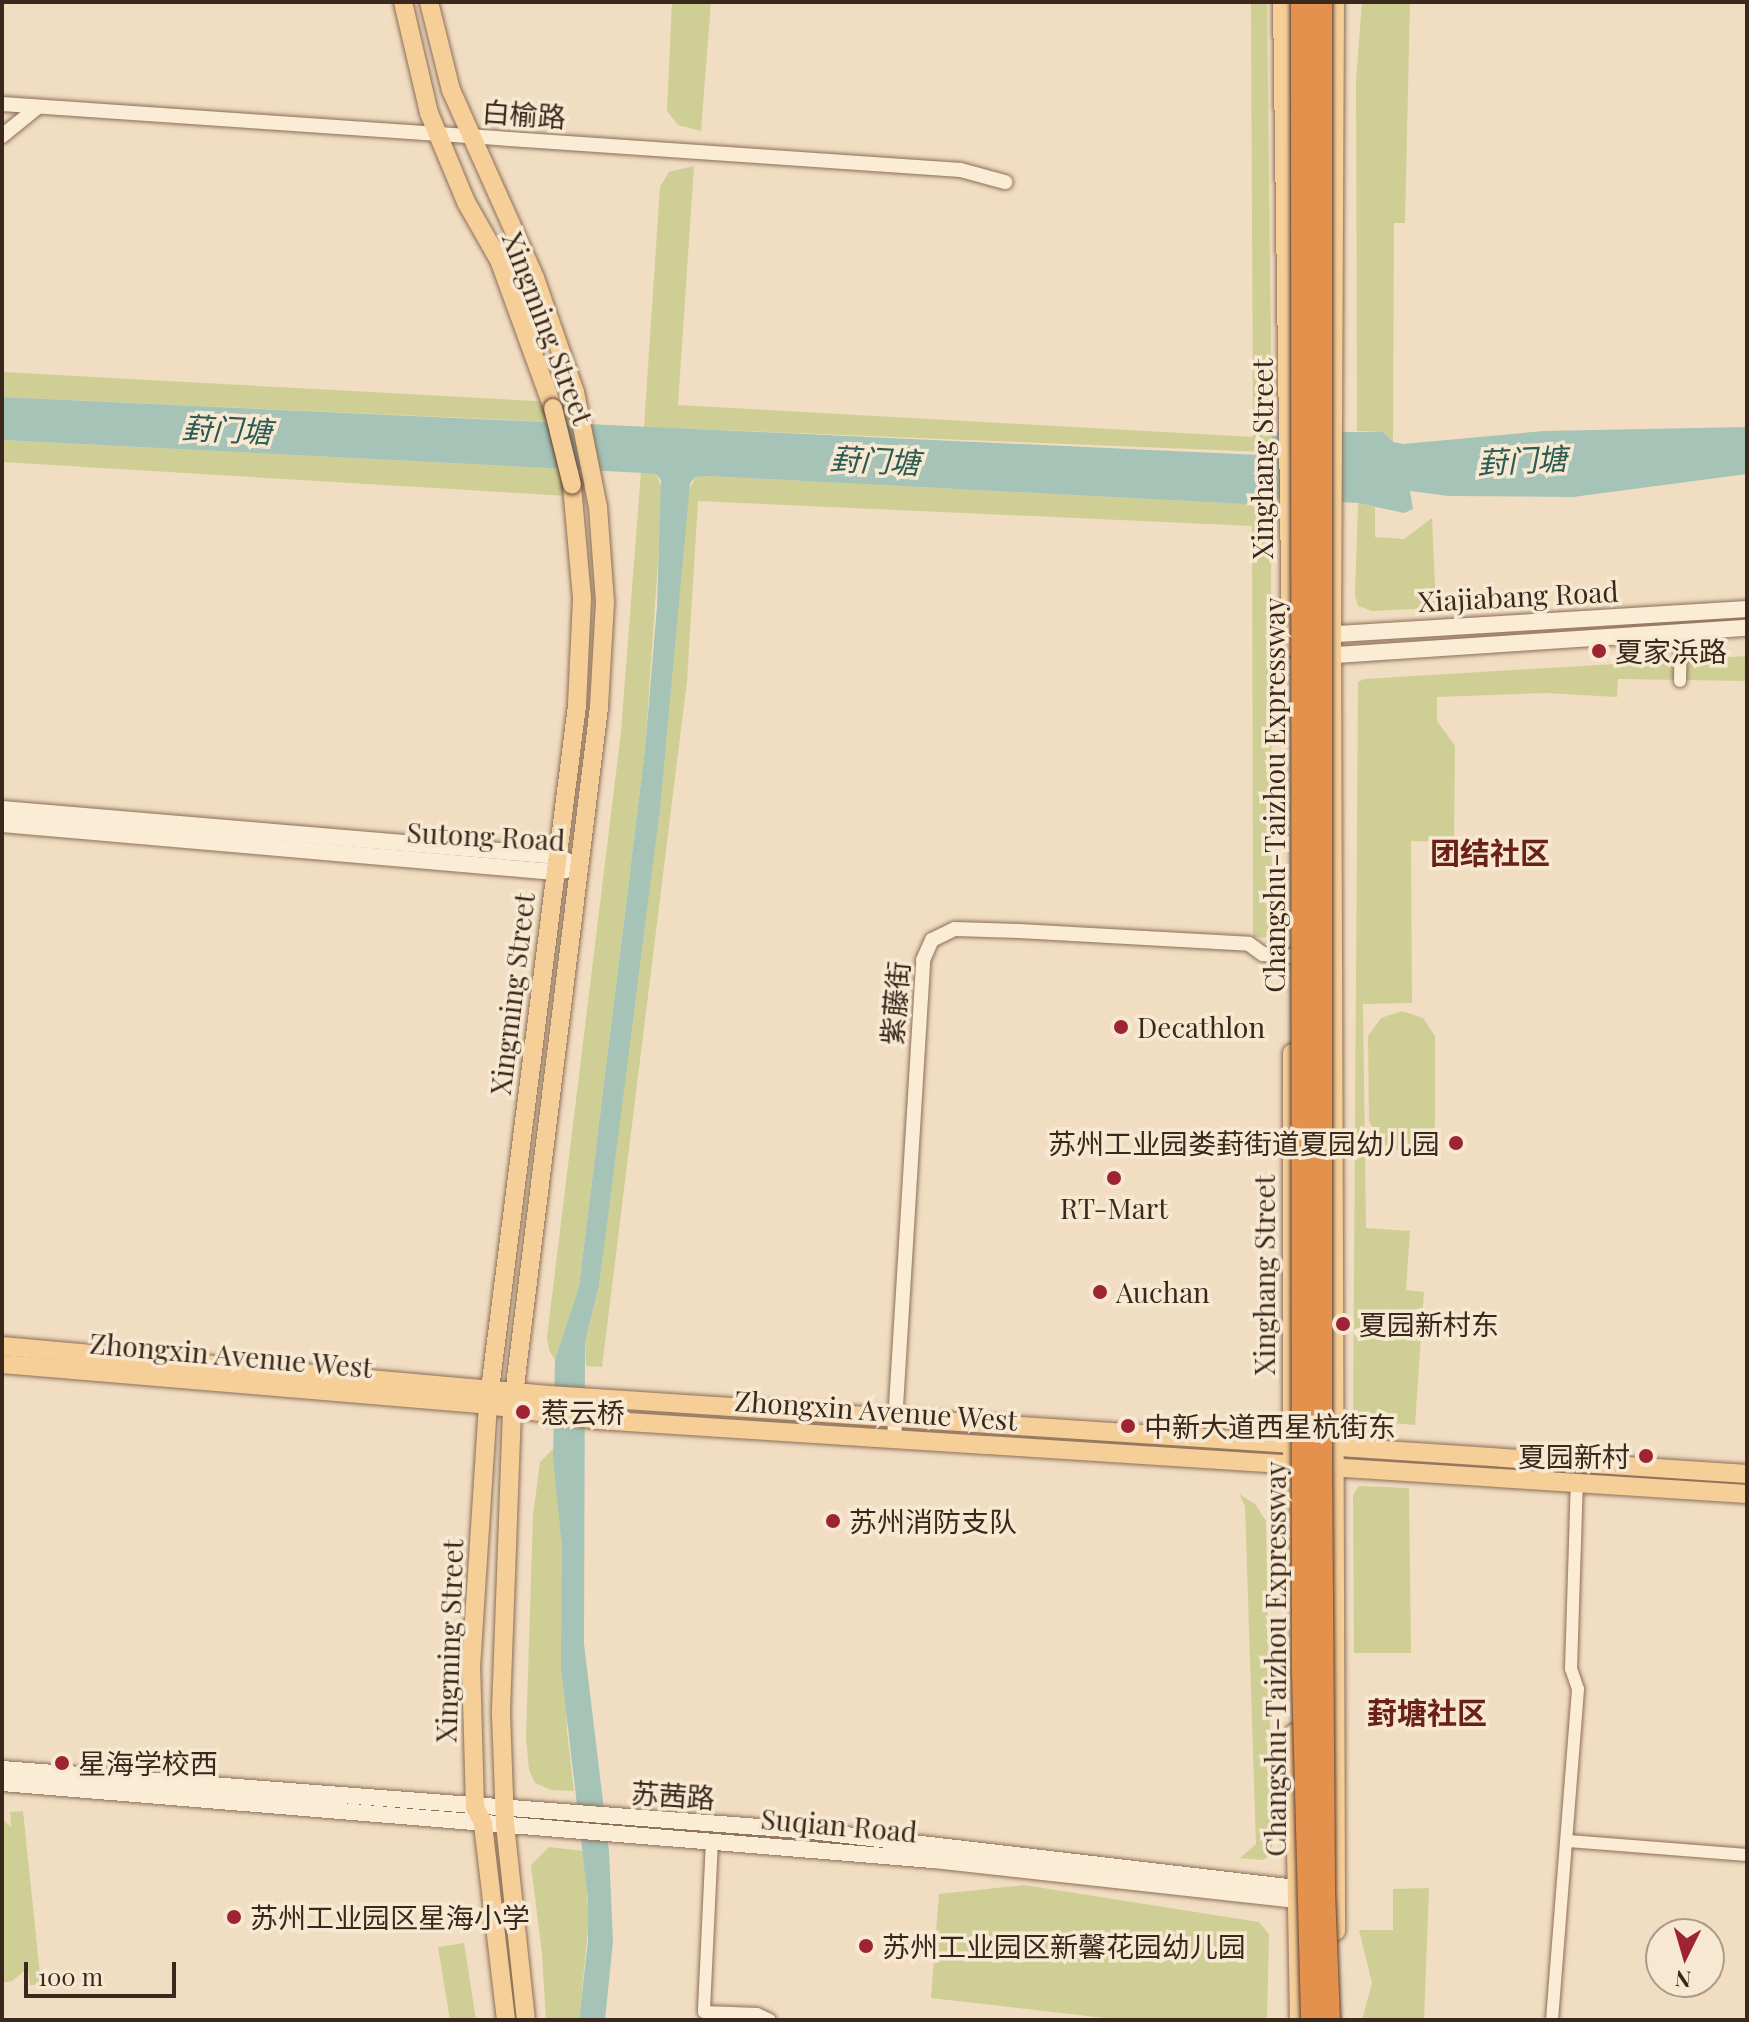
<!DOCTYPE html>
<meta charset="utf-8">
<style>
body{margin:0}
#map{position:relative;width:1749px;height:2022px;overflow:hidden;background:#f1ddc2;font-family:"Playfair Display","Noto Sans SC",serif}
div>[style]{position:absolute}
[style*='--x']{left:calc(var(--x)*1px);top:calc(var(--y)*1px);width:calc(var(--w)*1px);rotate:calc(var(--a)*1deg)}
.green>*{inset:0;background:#cfcf95}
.water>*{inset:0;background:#a5c3b7}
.roads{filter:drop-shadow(0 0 2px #8c6e58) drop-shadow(0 0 2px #8c6e58)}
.minor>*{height:12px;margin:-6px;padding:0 6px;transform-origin:6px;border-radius:6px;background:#fbecd6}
.tertiary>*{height:14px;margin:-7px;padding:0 7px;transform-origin:7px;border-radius:7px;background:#fbecd6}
.secondary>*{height:16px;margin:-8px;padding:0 8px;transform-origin:8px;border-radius:8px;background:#fbecd6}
.primary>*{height:18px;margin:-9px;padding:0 9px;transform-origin:9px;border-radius:9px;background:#f6ce98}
.bridges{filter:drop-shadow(0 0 2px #593c2d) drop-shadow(0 0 2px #593c2d)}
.primary-bridge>*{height:18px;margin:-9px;padding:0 9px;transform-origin:9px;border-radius:9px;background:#f6ce98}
.motorway-bridge>*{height:22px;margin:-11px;padding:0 11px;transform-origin:11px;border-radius:11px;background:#e5914e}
.dots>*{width:22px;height:22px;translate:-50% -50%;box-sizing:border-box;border:4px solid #f7e8d2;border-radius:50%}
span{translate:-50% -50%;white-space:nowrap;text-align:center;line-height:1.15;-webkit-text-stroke:7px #f7e8d2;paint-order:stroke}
.street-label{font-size:28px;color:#3b281d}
.poi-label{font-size:28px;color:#3b281d}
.left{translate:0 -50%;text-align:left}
.right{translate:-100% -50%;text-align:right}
.water-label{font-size:30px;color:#2c5b53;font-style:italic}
.neighbourhood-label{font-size:30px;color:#6a211a;font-weight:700}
.frame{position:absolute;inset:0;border:4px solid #3b281d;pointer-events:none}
.north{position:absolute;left:1645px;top:1918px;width:80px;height:80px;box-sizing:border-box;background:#f7e8d2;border:2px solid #ac9b8a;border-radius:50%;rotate:185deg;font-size:22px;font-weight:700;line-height:32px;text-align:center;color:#3b281d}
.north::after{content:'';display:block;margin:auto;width:28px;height:36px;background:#9e2434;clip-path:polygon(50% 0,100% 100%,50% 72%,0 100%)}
.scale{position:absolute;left:24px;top:1962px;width:152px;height:36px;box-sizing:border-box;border:4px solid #3b281d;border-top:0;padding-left:10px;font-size:24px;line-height:28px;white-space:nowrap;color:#3b281d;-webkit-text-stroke:6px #f7e8d2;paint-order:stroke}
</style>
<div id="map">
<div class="green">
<i style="clip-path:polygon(672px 2px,711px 2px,701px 131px,678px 125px,667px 111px)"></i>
<i style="clip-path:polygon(1251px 2px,1267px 2px,1272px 432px,1267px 452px,644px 427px,660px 187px,669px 172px,694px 166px,678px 405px,1253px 437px)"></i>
<i style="clip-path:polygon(1362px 2px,1410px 2px,1405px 223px,1394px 223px,1393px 442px,1383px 432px,1357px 431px,1356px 81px)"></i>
<i style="clip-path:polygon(2px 372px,575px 403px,575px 423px,2px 397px)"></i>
<i style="clip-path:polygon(2px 440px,569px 469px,567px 496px,2px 462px)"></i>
<i style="clip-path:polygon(641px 472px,656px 474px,663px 490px,645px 750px,579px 1287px,555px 1360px,549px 1350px,547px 1337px,621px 732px)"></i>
<i style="clip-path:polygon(707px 476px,1226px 503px,1271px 498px,1272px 938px,1253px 937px,1252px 526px,698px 501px,687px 681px,602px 1367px,586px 1366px,585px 1342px,599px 1286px,687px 493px,696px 477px)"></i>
<i style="clip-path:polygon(1358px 503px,1375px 507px,1375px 537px,1404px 539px,1432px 518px,1436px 608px,1372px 611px,1358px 606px,1355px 595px)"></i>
<i style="clip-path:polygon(1747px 656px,1747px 681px,1618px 679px,1617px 697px,1546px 693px,1437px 697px,1437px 721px,1455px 746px,1454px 842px,1411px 841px,1412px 1003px,1363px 1004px,1366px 1228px,1410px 1231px,1406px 1290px,1424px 1292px,1415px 1425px,1353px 1420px,1358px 682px,1364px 679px)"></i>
<i style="clip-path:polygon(1402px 1011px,1423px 1018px,1435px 1036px,1435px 1126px,1421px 1146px,1403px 1152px,1380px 1143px,1369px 1121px,1368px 1036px,1381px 1018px)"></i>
<i style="clip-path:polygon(553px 1449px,562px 1548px,567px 1731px,574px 1791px,551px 1790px,535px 1783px,529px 1770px,526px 1738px,533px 1515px,540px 1462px)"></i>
<i style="clip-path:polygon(1359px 1486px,1409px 1488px,1411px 1653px,1354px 1653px,1353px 1495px)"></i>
<i style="clip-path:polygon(1239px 1494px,1255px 1504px,1266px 1521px,1272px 1846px,1272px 1854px,1263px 1860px,1240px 1858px,1256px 1844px,1245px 1506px)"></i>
<i style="clip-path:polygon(23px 1811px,41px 1984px,30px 1985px,28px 1968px,12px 1981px,2px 1983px,2px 1819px,11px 1827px,10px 1812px)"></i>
<i style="clip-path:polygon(549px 1847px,584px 1851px,589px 1920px,579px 2020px,546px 2020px,542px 1954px,531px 1865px)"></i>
<i style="clip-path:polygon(1024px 1885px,1259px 1922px,1269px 1934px,1267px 2020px,1123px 2020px,931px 1998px,939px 1894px)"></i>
<i style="clip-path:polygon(1429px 1888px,1424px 2020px,1362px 2020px,1372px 1983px,1359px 1930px,1393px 1930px,1393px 1889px)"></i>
<i style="clip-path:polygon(464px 1943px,476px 2020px,450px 2020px,438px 1947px)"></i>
</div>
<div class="water">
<i style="clip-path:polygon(2px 397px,1259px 455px,1269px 450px,1272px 432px,1383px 432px,1393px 442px,1403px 444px,1544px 431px,1747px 427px,1747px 474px,1573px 497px,1449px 496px,1410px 491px,1413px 509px,1404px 513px,1358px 503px,1267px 498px,1258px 504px,1226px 503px,707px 476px,696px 477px,690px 483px,660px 808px,599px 1286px,585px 1342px,584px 1644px,609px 1851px,613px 1941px,605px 2020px,579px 2020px,588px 1941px,588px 1899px,561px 1668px,562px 1548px,553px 1457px,555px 1360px,579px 1287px,645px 750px,657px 606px,661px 480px,656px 474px,644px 473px,2px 440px)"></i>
</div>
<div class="roads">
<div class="minor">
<i style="--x:1680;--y:681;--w:49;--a:-88.8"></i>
<i style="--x:712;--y:1840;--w:172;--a:92.7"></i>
<i style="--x:704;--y:2012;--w:53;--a:2.2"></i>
<i style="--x:757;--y:2014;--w:14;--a:25"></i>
<i style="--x:1568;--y:1841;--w:180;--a:4.5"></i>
<i style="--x:1552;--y:2020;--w:332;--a:-85.5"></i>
<i style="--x:1578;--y:1689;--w:21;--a:-109"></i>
<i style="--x:1571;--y:1669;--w:186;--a:-88.2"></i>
</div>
<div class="tertiary">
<i style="--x:2;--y:104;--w:961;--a:3.94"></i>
<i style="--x:961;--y:170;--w:46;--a:15.3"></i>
<i style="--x:2;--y:136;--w:46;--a:-38.9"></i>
<i style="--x:894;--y:1439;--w:480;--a:-86.5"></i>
<i style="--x:923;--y:960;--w:22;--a:-66"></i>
<i style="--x:932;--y:940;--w:25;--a:-26"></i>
<i style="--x:955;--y:929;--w:64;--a:1.8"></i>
<i style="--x:1019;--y:931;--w:230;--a:3.2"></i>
<i style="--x:1249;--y:944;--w:17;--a:36"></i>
<i style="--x:1263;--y:954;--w:29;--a:4"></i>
</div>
<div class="secondary">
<i style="--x:1321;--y:635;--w:427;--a:-3.5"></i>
<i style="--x:1321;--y:656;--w:427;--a:-3.8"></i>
<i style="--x:2;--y:809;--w:557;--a:4.84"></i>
<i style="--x:557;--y:856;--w:25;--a:27"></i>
<i style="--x:2;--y:824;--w:555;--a:4.96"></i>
<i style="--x:555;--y:872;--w:11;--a:-10"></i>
<i style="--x:2;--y:1769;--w:811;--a:4.38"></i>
<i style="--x:811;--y:1831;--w:499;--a:6.7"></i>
<i style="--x:2;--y:1783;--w:934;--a:4.73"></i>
<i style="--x:933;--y:1860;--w:376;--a:6.3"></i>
</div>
<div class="primary">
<i style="--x:403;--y:2;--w:114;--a:76.8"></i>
<i style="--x:429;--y:113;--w:96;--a:67.4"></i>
<i style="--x:466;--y:202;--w:67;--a:60.4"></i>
<i style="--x:499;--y:260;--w:158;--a:70"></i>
<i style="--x:429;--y:2;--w:91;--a:76"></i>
<i style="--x:451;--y:90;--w:206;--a:65.9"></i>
<i style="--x:535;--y:278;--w:121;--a:70.7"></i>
<i style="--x:575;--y:392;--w:117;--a:78.7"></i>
<i style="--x:598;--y:507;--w:95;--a:85.8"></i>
<i style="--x:605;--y:602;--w:105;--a:93.3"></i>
<i style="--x:599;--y:707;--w:708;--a:97.05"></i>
<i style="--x:512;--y:1410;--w:304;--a:92.1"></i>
<i style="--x:501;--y:1714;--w:110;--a:87.9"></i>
<i style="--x:505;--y:1824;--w:197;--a:83.9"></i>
<i style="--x:1282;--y:2;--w:645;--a:89.2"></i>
<i style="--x:1335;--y:2;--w:632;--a:90.27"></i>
<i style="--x:1332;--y:634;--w:1297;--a:89.82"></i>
<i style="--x:1292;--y:1053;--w:502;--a:90"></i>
<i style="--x:2;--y:1346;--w:549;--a:5.12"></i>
<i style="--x:549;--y:1395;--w:1201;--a:3.77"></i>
<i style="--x:2;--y:1364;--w:488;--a:4.8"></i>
<i style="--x:488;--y:1405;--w:110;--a:7.8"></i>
<i style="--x:597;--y:1420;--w:1152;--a:3.68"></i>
<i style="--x:1294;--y:1733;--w:287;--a:89"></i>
<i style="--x:506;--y:2020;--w:198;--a:-96.7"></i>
<i style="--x:483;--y:1823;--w:18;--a:-117"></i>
<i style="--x:475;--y:1807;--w:140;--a:-91.6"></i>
<i style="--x:471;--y:1667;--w:263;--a:-86.3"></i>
<i style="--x:488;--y:1405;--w:706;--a:-82.75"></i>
<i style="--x:577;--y:705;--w:107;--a:-87.3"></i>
<i style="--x:582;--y:598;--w:113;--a:-95.1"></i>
</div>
</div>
<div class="bridges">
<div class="primary-bridge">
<i style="--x:553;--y:408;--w:79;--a:76.1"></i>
</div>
<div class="motorway-bridge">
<i style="--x:1302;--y:2;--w:1672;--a:89.97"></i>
<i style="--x:1303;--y:1674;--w:346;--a:88.5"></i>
<i style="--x:1321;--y:2;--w:1455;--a:90"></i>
<i style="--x:1321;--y:1457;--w:435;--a:89.6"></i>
<i style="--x:1324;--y:1892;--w:128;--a:87.8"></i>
</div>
</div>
<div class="dots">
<i style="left:1599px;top:651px;background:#9e2434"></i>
<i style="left:1121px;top:1027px;background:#9e2434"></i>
<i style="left:1456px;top:1143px;background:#9e2434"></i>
<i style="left:1114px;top:1178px;background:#9e2434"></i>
<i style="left:1100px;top:1292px;background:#9e2434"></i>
<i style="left:1343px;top:1324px;background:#9e2434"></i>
<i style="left:523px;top:1412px;background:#9e2434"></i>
<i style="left:1128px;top:1426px;background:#9e2434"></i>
<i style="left:1646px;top:1456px;background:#9e2434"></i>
<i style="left:833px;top:1521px;background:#9e2434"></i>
<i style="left:62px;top:1763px;background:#9e2434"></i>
<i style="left:234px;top:1917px;background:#9e2434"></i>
<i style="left:866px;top:1946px;background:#9e2434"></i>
</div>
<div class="street-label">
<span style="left:524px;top:114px;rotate:4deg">白榆路</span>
<span style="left:548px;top:328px;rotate:69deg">Xingming Street</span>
<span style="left:1262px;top:459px;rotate:-90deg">Xinghang Street</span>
<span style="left:1518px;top:596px;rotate:-3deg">Xiajiabang Road</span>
<span style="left:1274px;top:795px;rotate:-90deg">Changshu-Taizhou Expressway</span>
<span style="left:486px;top:836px;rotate:3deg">Sutong Road</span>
<span style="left:512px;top:994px;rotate:-83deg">Xingming Street</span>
<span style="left:895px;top:1003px;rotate:-85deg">紫藤街</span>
<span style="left:1264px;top:1275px;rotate:-90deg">Xinghang Street</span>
<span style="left:231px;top:1355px;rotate:5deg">Zhongxin Avenue West</span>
<span style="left:876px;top:1410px;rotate:4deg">Zhongxin Avenue West</span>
<span style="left:449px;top:1641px;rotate:-88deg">Xingming Street</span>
<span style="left:1275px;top:1659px;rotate:-90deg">Changshu-Taizhou Expressway</span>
<span style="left:673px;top:1795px;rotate:4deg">苏茜路</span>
<span style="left:839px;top:1825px;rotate:5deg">Suqian Road</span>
</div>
<div class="poi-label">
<span class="left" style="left:1615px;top:651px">夏家浜路</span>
<span class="left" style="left:1137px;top:1027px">Decathlon</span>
<span class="right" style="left:1440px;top:1143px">苏州工业园娄葑街道夏园幼儿园</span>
<span style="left:1114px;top:1208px">RT-Mart</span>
<span class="left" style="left:1116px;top:1292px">Auchan</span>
<span class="left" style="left:1359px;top:1324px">夏园新村东</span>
<span class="left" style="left:541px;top:1412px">惹云桥</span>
<span class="left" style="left:1144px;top:1426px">中新大道西星杭街东</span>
<span class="right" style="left:1630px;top:1456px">夏园新村</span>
<span class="left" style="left:849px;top:1521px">苏州消防支队</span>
<span class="left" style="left:78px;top:1763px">星海学校西</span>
<span class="left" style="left:250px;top:1917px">苏州工业园区星海小学</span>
<span class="left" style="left:882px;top:1946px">苏州工业园区新馨花园幼儿园</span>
</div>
<div class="water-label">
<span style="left:227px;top:429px;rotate:3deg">葑门塘</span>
<span style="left:875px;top:460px;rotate:3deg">葑门塘</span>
<span style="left:1522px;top:460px;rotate:-3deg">葑门塘</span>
</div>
<div class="neighbourhood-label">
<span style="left:1490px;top:852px">团结社区</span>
<span style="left:1427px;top:1712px">葑塘社区</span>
</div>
<div class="frame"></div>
<div class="north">N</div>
<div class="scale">100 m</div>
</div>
